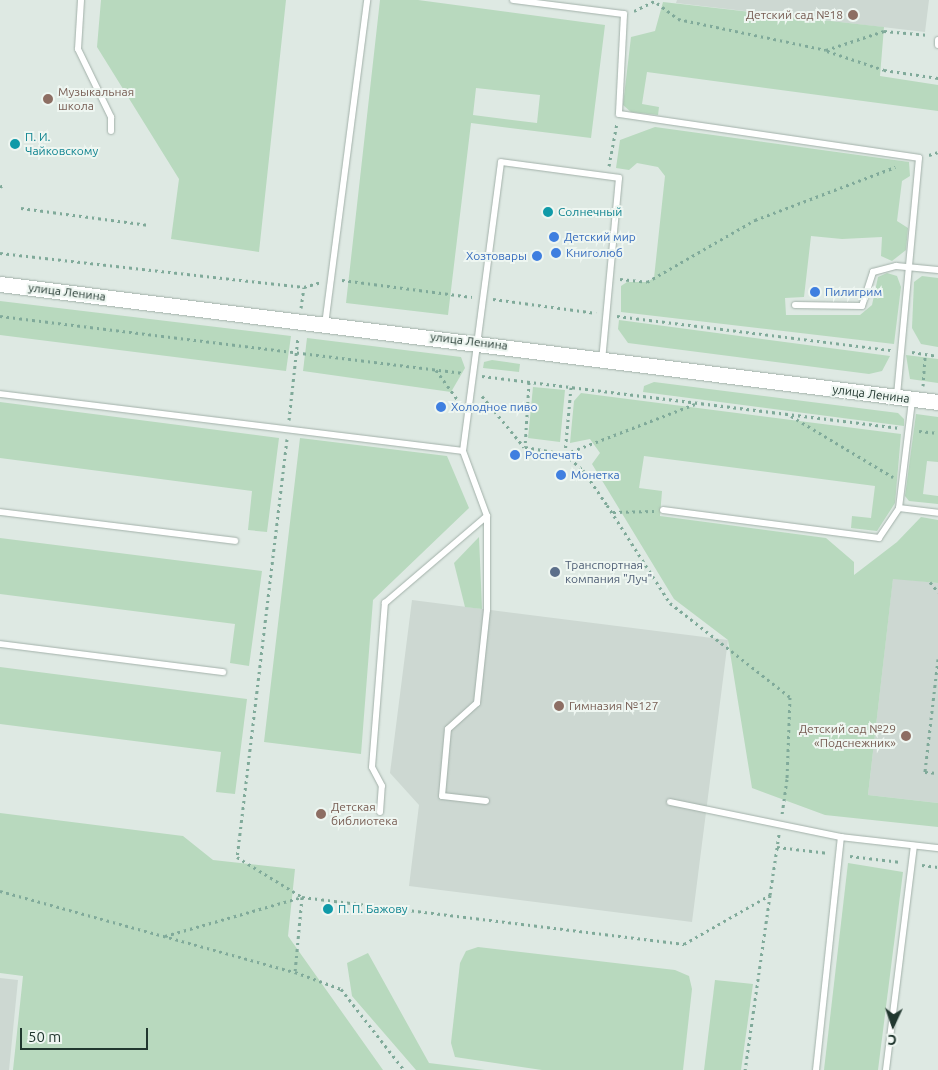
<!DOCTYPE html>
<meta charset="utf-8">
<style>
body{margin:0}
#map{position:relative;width:938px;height:1070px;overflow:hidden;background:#dee9e3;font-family:Ubuntu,sans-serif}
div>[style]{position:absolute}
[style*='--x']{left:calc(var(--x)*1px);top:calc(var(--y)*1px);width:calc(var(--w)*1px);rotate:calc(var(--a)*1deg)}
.built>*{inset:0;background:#cdd8d2}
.green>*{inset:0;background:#b8d9be}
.path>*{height:3px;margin-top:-1.5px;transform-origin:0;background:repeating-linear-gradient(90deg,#80aa9a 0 2.5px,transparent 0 6.5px)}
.roads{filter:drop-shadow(0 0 1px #a2b0a9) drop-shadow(0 0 1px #a2b0a9)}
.lane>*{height:6px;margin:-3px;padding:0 3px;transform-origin:3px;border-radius:3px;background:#fff}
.secondary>*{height:15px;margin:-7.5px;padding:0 7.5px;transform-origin:7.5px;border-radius:7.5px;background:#fff}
.dots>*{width:14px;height:14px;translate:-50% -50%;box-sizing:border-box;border:2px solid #eef6f1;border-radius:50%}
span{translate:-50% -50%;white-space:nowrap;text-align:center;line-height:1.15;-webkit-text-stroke:4px #eef6f1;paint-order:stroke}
.education-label{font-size:12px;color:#785e54}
.right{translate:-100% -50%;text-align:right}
.left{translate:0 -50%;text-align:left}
.culture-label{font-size:12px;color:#0d838f}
.shop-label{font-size:12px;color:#366cbe}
.street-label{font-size:12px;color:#21372f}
.service-label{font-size:12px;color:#4e5e75}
.north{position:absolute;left:868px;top:1000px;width:50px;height:50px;-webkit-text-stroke:4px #eef6f1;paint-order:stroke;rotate:183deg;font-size:14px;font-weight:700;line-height:20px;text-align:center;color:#21372f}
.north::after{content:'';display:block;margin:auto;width:18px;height:22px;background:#21372f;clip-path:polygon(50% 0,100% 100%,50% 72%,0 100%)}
.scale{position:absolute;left:20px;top:1028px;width:128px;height:22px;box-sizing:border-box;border:2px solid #21372f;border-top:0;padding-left:6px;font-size:15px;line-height:18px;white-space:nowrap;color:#21372f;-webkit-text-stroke:4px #eef6f1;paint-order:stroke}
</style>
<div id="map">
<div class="built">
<i style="clip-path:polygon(677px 0,929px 0,925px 32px,676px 3px)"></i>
<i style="clip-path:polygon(893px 578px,938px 583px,938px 803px,868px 795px)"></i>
<i style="clip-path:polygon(412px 600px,728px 640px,692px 922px,409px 886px,419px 805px,390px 773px)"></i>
<i style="clip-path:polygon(0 978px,18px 980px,9px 1070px,0 1070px)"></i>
</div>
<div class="green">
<i style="clip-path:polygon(101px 0,286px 0,259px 252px,171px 239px,179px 179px,97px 47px)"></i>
<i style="clip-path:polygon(evenodd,380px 0,418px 0,605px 25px,591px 138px,471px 123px,448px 315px,346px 303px,380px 0,476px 88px,540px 95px,537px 123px,473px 115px,476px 88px)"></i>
<i style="clip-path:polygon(663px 2px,884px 27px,880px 76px,938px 85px,938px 111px,647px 72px,642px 104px,659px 107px,658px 115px,631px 112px,623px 105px,631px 37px,655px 31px)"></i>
<i style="clip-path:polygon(655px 127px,909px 162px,910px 176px,902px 181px,897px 221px,908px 228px,906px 250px,892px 261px,881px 256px,882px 237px,842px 239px,811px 236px,804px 297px,785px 298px,786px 315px,860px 315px,872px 305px,878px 277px,887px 273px,897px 276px,901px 287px,894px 344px,621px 312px,621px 286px,627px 282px,647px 282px,654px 278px,665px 176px,658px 167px,637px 163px,629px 170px,616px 168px,620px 140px)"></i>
<i style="clip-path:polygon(922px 276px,938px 278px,938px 347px,921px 344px,912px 328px,914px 282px)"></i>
<i style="clip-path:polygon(0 301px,291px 336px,286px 371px,0 335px)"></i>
<i style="clip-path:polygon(619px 320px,890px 356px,882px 371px,869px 374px,628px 343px,618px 329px)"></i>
<i style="clip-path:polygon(307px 338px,461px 357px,465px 368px,451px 392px,303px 371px)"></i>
<i style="clip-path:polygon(906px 355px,938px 359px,938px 383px,910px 379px)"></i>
<i style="clip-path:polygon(492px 360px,520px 364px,519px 372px,483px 368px,484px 362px)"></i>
<i style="clip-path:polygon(654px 382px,898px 413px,904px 419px,904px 426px,643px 392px,644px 386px)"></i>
<i style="clip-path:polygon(533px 387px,565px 390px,560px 442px,528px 438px)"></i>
<i style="clip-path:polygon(581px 393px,901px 434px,895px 503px,877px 531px,851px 528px,852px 516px,871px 518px,875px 486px,644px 456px,639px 488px,662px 491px,660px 516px,826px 538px,854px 562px,854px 575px,897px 542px,921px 517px,938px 520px,938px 583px,893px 579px,868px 795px,938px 803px,938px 827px,825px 815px,752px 788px,728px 640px,674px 599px,592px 464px,600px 453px,590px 439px,570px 443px,574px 401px)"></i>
<i style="clip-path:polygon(0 402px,279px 438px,267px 532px,248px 530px,252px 491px,0 458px)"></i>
<i style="clip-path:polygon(916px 414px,938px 417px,938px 462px,927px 461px,923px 494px,938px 496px,938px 504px,909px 501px,905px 496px)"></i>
<i style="clip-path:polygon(300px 438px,447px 456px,469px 508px,373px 600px,361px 754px,264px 742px)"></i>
<i style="clip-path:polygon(479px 537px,482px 609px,465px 607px,454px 563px)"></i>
<i style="clip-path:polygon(0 538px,262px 571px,249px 666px,230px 663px,235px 624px,0 594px)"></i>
<i style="clip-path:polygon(0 667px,247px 699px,235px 794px,216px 792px,221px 752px,0 724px)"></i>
<i style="clip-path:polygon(0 813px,183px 836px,213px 860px,295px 869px,288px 936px,383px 1070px,13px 1070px,23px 976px,0 973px)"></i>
<i style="clip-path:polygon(848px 863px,903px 872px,878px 1070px,824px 1070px)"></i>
<i style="clip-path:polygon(478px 947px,675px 970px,689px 976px,692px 989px,683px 1070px,542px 1070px,455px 1057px,451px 1043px,460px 963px,466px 951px)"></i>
<i style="clip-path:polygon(368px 953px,429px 1063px,485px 1070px,416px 1070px,352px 996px,347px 963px)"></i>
<i style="clip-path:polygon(715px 980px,753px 984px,741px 1070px,704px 1070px)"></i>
</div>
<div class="path">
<i style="--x:657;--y:3;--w:26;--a:37"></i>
<i style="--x:678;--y:19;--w:151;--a:11.8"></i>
<i style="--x:826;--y:50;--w:61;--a:-18.1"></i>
<i style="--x:884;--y:31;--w:45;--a:5.1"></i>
<i style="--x:634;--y:11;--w:25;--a:-26"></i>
<i style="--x:827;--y:51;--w:60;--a:18.4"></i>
<i style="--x:884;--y:70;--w:55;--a:8.4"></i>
<i style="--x:929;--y:155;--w:9;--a:-18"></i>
<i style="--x:609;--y:166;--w:44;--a:-79.5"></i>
<i style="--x:0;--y:187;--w:4;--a:-34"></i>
<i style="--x:21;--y:208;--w:129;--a:7.6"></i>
<i style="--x:0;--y:253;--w:306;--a:6.4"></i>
<i style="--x:620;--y:279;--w:27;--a:6"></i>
<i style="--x:647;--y:282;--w:125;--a:-29.9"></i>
<i style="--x:755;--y:220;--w:150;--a:-20.7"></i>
<i style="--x:342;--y:280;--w:131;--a:7.5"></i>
<i style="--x:493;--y:299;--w:104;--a:7.7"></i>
<i style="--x:301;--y:308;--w:21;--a:-82"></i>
<i style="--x:304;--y:287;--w:18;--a:-16"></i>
<i style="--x:0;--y:316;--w:467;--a:7"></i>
<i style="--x:617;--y:316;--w:276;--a:7.1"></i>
<i style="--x:912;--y:352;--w:26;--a:9"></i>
<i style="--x:436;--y:370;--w:39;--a:54"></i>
<i style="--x:482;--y:376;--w:419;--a:7.1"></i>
<i style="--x:529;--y:382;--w:65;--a:93.5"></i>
<i style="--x:525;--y:447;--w:41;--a:9.9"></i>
<i style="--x:565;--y:454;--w:67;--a:-84.9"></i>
<i style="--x:923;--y:386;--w:32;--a:-86"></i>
<i style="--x:482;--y:396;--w:66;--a:50.5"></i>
<i style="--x:695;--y:404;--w:139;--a:159"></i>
<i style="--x:565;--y:454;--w:24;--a:42"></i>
<i style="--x:583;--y:470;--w:42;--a:55.6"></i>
<i style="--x:607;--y:505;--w:117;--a:57.3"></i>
<i style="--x:670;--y:603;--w:152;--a:38.1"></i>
<i style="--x:790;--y:697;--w:82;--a:92.1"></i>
<i style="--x:787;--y:779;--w:36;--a:98"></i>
<i style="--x:791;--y:416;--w:119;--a:30.9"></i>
<i style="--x:289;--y:420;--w:83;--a:-83.8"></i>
<i style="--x:919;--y:431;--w:19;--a:6"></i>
<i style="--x:287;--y:439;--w:421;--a:96.8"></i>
<i style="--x:237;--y:857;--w:76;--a:31.6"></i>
<i style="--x:302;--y:897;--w:75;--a:95.3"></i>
<i style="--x:613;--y:512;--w:41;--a:-1.4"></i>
<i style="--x:930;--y:582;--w:13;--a:51"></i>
<i style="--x:938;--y:659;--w:114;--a:96.6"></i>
<i style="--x:925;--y:772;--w:13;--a:4"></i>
<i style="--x:777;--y:847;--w:52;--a:6.6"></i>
<i style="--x:850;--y:856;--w:51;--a:6.7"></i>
<i style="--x:922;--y:865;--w:16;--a:7"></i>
<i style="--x:0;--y:891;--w:306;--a:15.4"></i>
<i style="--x:295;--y:972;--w:49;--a:20.3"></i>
<i style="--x:341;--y:989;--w:103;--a:52.1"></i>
<i style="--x:770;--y:895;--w:62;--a:-81.6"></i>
<i style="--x:165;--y:936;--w:142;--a:-15.9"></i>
<i style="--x:302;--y:897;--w:385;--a:7"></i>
<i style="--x:684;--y:944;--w:99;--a:-29.7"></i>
<i style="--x:770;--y:895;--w:177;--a:98.1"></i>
</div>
<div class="roads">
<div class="lane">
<i style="--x:81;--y:0;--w:49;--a:93.5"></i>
<i style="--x:78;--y:49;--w:76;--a:64.1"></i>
<i style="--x:111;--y:117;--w:14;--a:90"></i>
<i style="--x:513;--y:0;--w:112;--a:7.2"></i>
<i style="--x:624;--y:14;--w:100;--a:92.9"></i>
<i style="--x:619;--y:114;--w:303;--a:8.3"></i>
<i style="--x:919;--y:158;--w:240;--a:95.3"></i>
<i style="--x:938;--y:40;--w:5;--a:90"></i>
<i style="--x:795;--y:305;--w:67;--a:0.9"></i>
<i style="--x:862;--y:306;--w:36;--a:-72"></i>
<i style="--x:873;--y:272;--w:24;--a:-15"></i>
<i style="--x:896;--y:266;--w:42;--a:5.4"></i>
<i style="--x:325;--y:325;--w:328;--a:-82.6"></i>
<i style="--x:0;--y:394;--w:466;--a:7"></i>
<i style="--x:899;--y:508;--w:109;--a:-83.1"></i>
<i style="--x:663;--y:510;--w:218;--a:7.4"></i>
<i style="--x:879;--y:538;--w:36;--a:-56"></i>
<i style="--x:899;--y:508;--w:39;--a:7"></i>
<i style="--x:0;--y:512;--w:237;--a:7"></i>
<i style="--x:0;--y:644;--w:225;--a:7.2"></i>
<i style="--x:486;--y:801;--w:44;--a:-173.5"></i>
<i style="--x:442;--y:796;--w:67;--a:-84.9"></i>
<i style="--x:448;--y:729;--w:39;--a:-42"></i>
<i style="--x:477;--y:703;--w:94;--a:-83.9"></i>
<i style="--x:487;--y:610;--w:94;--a:-90"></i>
<i style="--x:487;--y:516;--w:69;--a:-110.3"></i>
<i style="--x:463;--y:451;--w:291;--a:-82.5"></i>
<i style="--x:501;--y:162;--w:119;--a:7.7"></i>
<i style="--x:619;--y:178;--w:183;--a:95.3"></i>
<i style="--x:670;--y:802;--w:175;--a:11.6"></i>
<i style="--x:380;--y:812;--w:26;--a:-86"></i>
<i style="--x:382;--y:786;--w:21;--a:-118"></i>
<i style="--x:372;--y:767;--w:165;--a:-85.5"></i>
<i style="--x:385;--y:603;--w:134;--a:-40.5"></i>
<i style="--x:816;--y:1070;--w:234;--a:-83.9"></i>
<i style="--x:841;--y:837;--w:98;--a:6.5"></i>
<i style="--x:886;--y:1070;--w:226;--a:-82.9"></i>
</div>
<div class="secondary">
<i style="--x:0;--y:284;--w:945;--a:7.17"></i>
</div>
</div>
<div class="dots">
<i style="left:853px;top:15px;background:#8d6e63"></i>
<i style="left:48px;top:99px;background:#8d6e63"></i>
<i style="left:15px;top:144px;background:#0f9aa8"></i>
<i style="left:548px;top:212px;background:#0f9aa8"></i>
<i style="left:554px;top:237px;background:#3f7fe0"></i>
<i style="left:556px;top:253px;background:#3f7fe0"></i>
<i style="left:537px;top:256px;background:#3f7fe0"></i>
<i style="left:815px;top:292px;background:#3f7fe0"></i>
<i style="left:441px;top:407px;background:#3f7fe0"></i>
<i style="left:515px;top:455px;background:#3f7fe0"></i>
<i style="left:561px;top:475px;background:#3f7fe0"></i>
<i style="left:555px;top:572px;background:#5c6f8a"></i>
<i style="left:559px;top:706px;background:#8d6e63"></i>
<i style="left:906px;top:736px;background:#8d6e63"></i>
<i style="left:321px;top:814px;background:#8d6e63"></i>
<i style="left:328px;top:909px;background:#0f9aa8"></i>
</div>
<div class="education-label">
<span class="right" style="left:843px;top:15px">Детский сад №18</span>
<span class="left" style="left:58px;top:99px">Музыкальная<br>школа</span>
<span class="left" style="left:569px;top:706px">Гимназия №127</span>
<span class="right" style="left:896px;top:736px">Детский сад №29<br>«Подснежник»</span>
<span class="left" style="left:331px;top:814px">Детская<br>библиотека</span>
</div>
<div class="culture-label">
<span class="left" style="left:25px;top:144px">П. И.<br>Чайковскому</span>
<span class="left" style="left:558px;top:212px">Солнечный</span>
<span class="left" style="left:338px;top:909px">П. П. Бажову</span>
</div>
<div class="shop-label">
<span class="left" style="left:564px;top:237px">Детский мир</span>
<span class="left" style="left:566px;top:253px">Книголюб</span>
<span class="right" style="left:527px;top:256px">Хозтовары</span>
<span class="left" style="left:825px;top:292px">Пилигрим</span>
<span class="left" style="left:451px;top:407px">Холодное пиво</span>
<span class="left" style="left:525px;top:455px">Роспечать</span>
<span class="left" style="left:571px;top:475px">Монетка</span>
</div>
<div class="street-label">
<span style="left:67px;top:292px;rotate:7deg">улица Ленина</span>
<span style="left:469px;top:341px;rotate:7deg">улица Ленина</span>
<span style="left:871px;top:394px;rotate:7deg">улица Ленина</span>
</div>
<div class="service-label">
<span class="left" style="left:565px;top:572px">Транспортная<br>компания "Луч"</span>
</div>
<div class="north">С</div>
<div class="scale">50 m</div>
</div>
